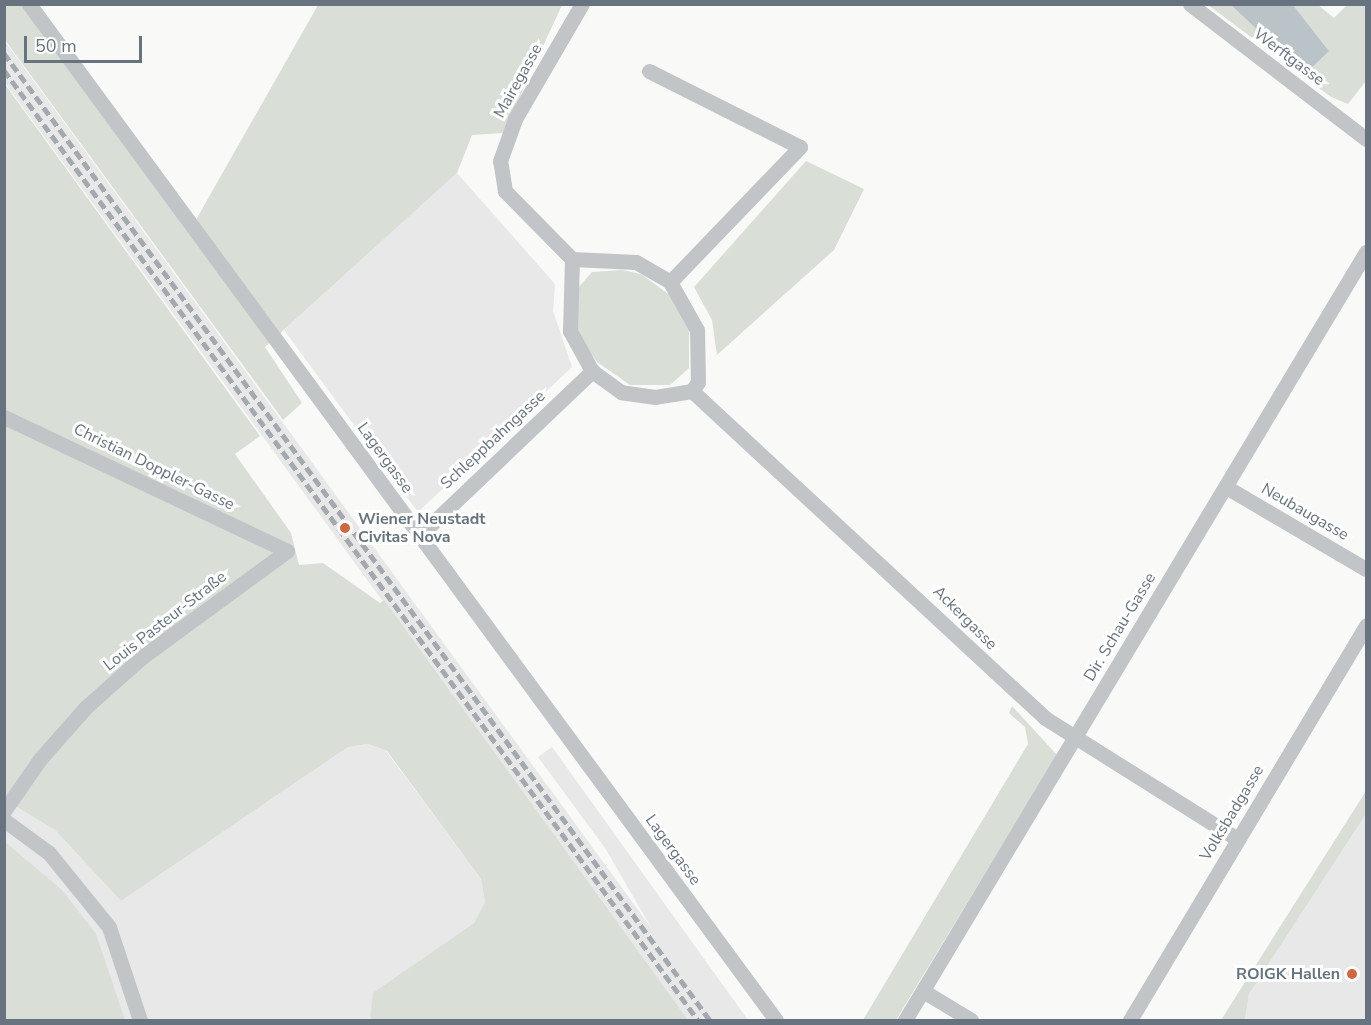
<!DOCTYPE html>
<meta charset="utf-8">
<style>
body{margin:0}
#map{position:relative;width:1371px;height:1025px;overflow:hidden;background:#f9f9f7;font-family:"Nunito Sans",sans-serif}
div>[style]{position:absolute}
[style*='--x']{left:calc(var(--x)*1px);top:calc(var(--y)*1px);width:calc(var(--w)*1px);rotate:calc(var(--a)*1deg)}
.built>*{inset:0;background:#e7e8e7}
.green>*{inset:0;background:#d9ded7}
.water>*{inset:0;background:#bac3c7}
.street>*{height:15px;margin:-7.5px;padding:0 7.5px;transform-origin:7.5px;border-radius:7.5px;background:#c1c5c8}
.rail>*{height:4.5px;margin-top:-2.25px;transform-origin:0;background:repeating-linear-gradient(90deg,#a3a9ae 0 9px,transparent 0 13.5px)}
.dots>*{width:16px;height:16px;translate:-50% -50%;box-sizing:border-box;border:3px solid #fff;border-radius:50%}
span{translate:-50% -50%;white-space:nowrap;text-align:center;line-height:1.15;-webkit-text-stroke:6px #fff;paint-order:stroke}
.street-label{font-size:16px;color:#67747f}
.poi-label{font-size:16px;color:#67747f;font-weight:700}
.left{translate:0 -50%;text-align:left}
.right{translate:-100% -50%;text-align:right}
.frame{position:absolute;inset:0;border:6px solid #67747f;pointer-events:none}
.scale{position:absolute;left:24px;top:36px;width:118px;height:27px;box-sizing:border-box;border:3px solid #67747f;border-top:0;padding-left:8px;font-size:18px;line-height:21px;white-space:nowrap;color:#67747f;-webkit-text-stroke:4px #fff;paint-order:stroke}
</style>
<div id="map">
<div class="built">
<i style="clip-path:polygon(4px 40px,652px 929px,605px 848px,538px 757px,552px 747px,748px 1020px,688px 1020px,5px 83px)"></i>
<i style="clip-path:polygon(457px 173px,555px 284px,553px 311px,572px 367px,418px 512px,284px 330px)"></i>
<i style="clip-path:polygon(368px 744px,386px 751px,481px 879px,485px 902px,474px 923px,374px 993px,370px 1020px,5px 1020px,5px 800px,55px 830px,121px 901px,348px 747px)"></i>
<i style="clip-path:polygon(1366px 814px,1366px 1020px,1245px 1020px,1249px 994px)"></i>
</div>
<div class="green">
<i style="clip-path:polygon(4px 5px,31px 5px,193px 225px,318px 5px,562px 5px,503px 133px,472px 135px,457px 173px,265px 347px,302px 403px,283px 420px,5px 40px)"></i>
<i style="clip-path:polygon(1208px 5px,1231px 5px,1284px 55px,1329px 51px,1293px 5px,1318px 5px,1334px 18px,1347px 5px,1366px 5px,1366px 81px,1348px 104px,1331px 97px)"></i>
<i style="clip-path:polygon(4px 83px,260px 436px,235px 454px,291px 533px,299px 565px,323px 563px,380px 603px,384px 600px,688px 1020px,370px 1020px,373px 993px,474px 923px,485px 902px,481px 879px,387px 751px,368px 744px,348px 747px,121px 901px,55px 830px,5px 800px)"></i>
<i style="clip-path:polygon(806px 161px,864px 189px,834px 250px,717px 355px,712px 320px,694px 287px)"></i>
<i style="clip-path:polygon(622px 270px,641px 274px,671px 296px,689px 327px,689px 368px,670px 385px,630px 385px,597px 362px,583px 343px,578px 329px,578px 288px,592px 272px)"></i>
<i style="clip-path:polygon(1012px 706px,1057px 755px,896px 1020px,863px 1020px,1028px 744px,1025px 727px,1009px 713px)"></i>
<i style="clip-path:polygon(1366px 791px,1366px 814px,1249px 994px,1245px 1020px,1221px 1020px)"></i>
<i style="clip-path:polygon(5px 842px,62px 890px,96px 934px,125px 1020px,5px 1020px)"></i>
</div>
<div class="water">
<i style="clip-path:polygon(1231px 5px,1293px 5px,1329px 51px,1309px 70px,1284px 55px)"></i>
</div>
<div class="street">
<i style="--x:29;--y:4;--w:1261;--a:53.68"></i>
<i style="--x:1190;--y:4;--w:222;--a:37.5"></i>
<i style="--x:649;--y:71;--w:169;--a:26.7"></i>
<i style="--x:800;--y:147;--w:187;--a:133.9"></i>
<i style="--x:572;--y:259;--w:64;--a:2.7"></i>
<i style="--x:636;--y:262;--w:39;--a:30"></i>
<i style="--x:670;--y:282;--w:55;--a:60.6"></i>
<i style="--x:697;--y:330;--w:52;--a:88.9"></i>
<i style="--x:698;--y:382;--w:11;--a:124"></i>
<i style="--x:692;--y:391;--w:37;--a:171"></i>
<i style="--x:655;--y:397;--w:34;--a:-172"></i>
<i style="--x:621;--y:392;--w:36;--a:-144"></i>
<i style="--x:592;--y:371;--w:46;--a:-118.8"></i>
<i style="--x:570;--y:331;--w:72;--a:-88.4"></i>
<i style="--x:572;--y:259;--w:95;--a:-134.6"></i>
<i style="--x:505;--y:191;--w:30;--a:-99"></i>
<i style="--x:500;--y:161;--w:45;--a:-70.3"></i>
<i style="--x:515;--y:119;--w:133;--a:-59.8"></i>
<i style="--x:692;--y:391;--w:481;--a:42.8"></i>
<i style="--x:1045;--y:718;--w:227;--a:32.2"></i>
<i style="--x:4;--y:417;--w:313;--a:25.3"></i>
<i style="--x:287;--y:551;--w:181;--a:143.8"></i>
<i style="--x:141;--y:658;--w:74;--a:138.3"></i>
<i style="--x:86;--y:707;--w:69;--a:131.5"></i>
<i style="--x:40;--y:759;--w:63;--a:124.7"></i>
<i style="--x:1226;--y:487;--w:162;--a:30.4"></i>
<i style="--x:420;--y:535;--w:238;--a:-43.6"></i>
<i style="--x:4;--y:820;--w:56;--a:36.3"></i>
<i style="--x:49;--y:853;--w:95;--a:51"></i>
<i style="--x:109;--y:927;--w:98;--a:71.6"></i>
<i style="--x:923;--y:991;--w:56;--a:31.1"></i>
<i style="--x:905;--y:1020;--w:896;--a:-59.03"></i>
<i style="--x:1130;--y:1020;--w:460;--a:-59.1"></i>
</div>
<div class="rail">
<i style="--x:4;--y:53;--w:1197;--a:53.87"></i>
<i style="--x:4;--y:70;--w:1176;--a:53.85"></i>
</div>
<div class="dots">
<i style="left:345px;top:528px;background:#d1663f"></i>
<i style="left:1352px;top:974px;background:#d1663f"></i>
</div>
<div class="street-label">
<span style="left:1289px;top:57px;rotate:37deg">Werftgasse</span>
<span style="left:518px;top:81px;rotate:-61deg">Mairegasse</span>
<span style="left:493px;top:440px;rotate:-43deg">Schleppbahngasse</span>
<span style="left:385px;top:458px;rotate:54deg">Lagergasse</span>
<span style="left:154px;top:467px;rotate:26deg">Christian Doppler-Gasse</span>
<span style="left:1305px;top:512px;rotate:30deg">Neubaugasse</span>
<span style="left:965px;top:618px;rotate:45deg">Ackergasse</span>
<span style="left:165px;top:621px;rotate:-38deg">Louis Pasteur-Straße</span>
<span style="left:1120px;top:627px;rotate:-59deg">Dir. Schau-Gasse</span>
<span style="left:1232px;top:813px;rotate:-59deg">Volksbadgasse</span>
<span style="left:673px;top:850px;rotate:54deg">Lagergasse</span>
</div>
<div class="poi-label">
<span class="left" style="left:358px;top:528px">Wiener Neustadt<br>Civitas Nova</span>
<span class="right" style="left:1340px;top:974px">ROIGK Hallen</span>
</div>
<div class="frame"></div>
<div class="scale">50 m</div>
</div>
